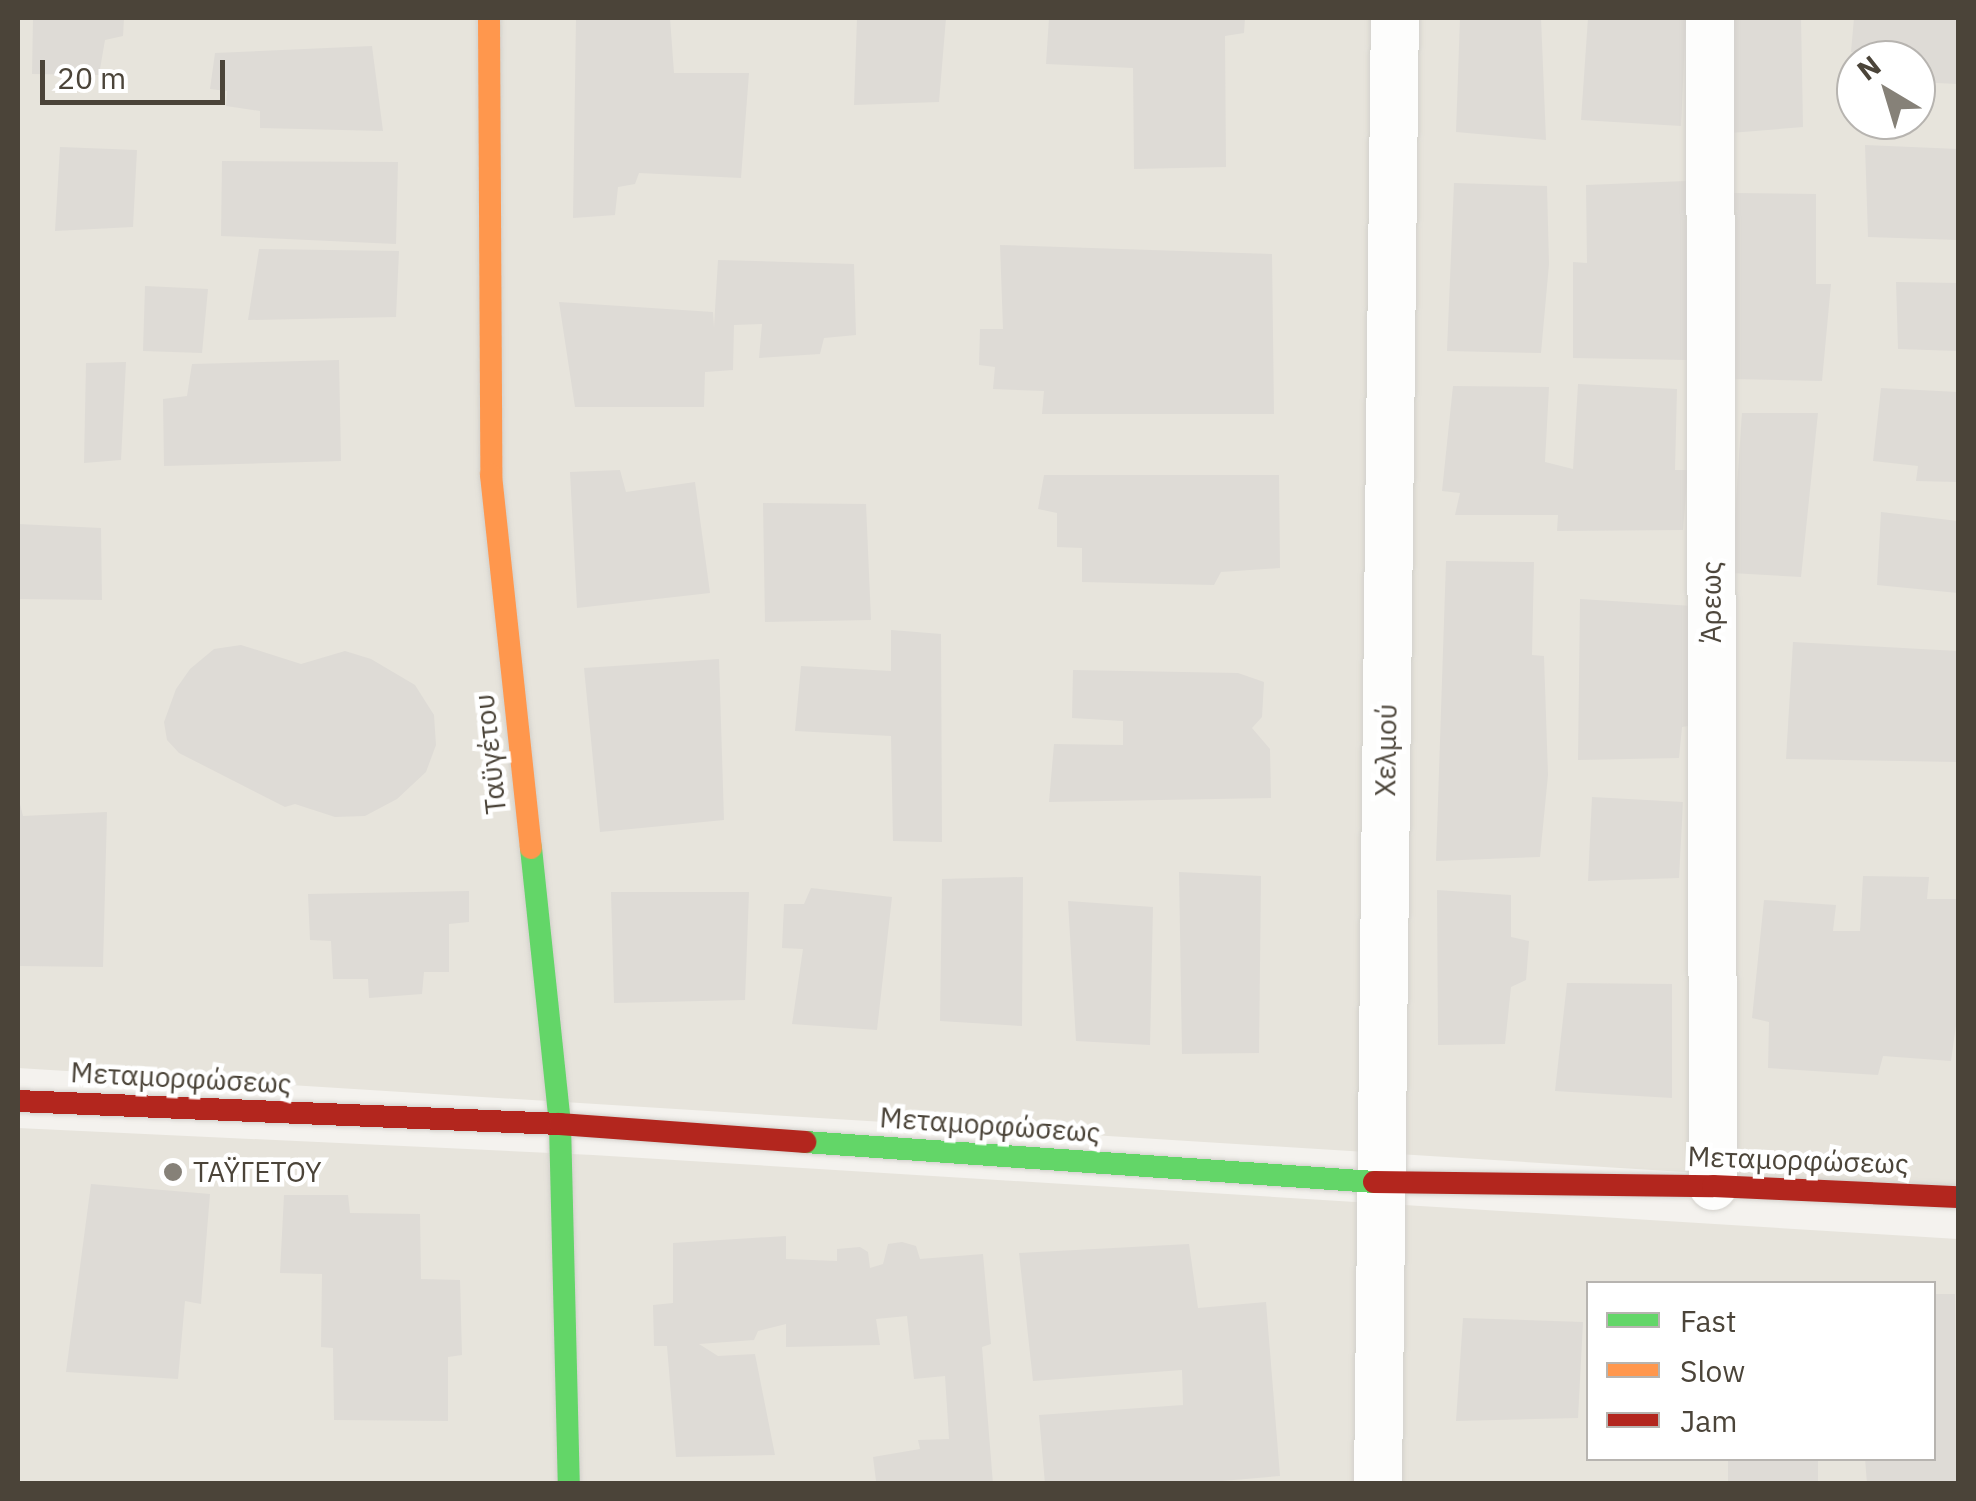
<!DOCTYPE html>
<meta charset="utf-8">
<style>
body{margin:0}
#map{position:relative;width:1976px;height:1501px;overflow:hidden;background:#f4f2ee;font-family:"IBM Plex Sans",sans-serif}
div>[style]{position:absolute}
[style*='--x']{left:calc(var(--x)*1px);top:calc(var(--y)*1px);width:calc(var(--w)*1px);rotate:calc(var(--a)*1deg)}
.residential>*{inset:0;background:#e7e4dc}
.building>*{inset:0;background:#dedbd6}
.roads{filter:drop-shadow(0 0 2px #d2d0cb) drop-shadow(0 0 2px #d2d0cb)}
.street>*{height:48px;margin:-24px;padding:0 24px;transform-origin:24px;border-radius:24px;background:#fdfdfc}
.fast>*{height:22px;margin:-11px;padding:0 11px;transform-origin:11px;border-radius:11px;background:#63d668}
.slow>*{height:22px;margin:-11px;padding:0 11px;transform-origin:11px;border-radius:11px;background:#ff974d}
.jam>*{height:22px;margin:-11px;padding:0 11px;transform-origin:11px;border-radius:11px;background:#b3261e}
.dots>*{width:28px;height:28px;translate:-50% -50%;box-sizing:border-box;border:5px solid #fff;border-radius:50%}
span{translate:-50% -50%;white-space:nowrap;text-align:center;line-height:1.15;-webkit-text-stroke:9px #fff;paint-order:stroke}
.street-label{font-size:28px;color:#4b4439}
.poi-label{font-size:28px;color:#4b4439}
.left{translate:0 -50%;text-align:left}
.frame{position:absolute;inset:0;border:20px solid #4b4439;pointer-events:none}
.legend{position:absolute;left:1586px;top:1281px;width:350px;height:180px;box-sizing:border-box;background:#fff;border:2px solid #b7b4b0;margin:0;padding:12px 18px;list-style:none;font-size:30px;color:#4b4439}
.legend li{display:flex;align-items:center;gap:20px;height:50px}
.legend b{width:50px;border:2px solid #b7b4b0}
.north{position:absolute;left:1836px;top:40px;width:100px;height:100px;box-sizing:border-box;background:#fff;border:2px solid #b7b4b0;border-radius:50%;rotate:322deg;font-size:28px;font-weight:700;line-height:40px;text-align:center;color:#4b4439}
.north::after{content:'';display:block;margin:auto;width:35px;height:45px;background:#868178;clip-path:polygon(50% 0,100% 100%,50% 72%,0 100%)}
.scale{position:absolute;left:40px;top:60px;width:185px;height:45px;box-sizing:border-box;border:5px solid #4b4439;border-top:0;padding-left:12px;font-size:30px;line-height:35px;white-space:nowrap;color:#4b4439;-webkit-text-stroke:8px #fff;paint-order:stroke}
</style>
<div id="map">
<div class="residential">
<i style="clip-path:polygon(evenodd,18px 18px,1958px 18px,1958px 1189px,18px 1068px,18px 18px,1856px 60px,1916px 60px,1916px 120px,1856px 120px,1856px 60px)"></i>
<i style="clip-path:polygon(evenodd,18px 1128px,593px 1155px,1958px 1239px,1958px 1483px,18px 1484px,18px 1128px,1588px 1284px,1934px 1284px,1934px 1458px,1588px 1458px,1588px 1284px)"></i>
</div>
<div class="building">
<i style="clip-path:polygon(33px 18px,124px 18px,123px 36px,105px 40px,99px 75px,32px 74px)"></i>
<i style="clip-path:polygon(576px 18px,670px 18px,674px 73px,749px 73px,741px 178px,639px 173px,635px 184px,618px 187px,615px 215px,573px 218px)"></i>
<i style="clip-path:polygon(857px 18px,946px 18px,939px 102px,854px 105px)"></i>
<i style="clip-path:polygon(1049px 18px,1245px 18px,1244px 33px,1225px 36px,1226px 167px,1134px 169px,1133px 68px,1046px 64px)"></i>
<i style="clip-path:polygon(1460px 18px,1541px 18px,1546px 140px,1456px 132px)"></i>
<i style="clip-path:polygon(1588px 18px,1686px 18px,1681px 126px,1581px 120px)"></i>
<i style="clip-path:polygon(1731px 18px,1801px 18px,1803px 127px,1730px 133px)"></i>
<i style="clip-path:polygon(1854px 18px,1958px 18px,1958px 84px,1916px 82px,1916px 60px,1869px 60px,1869px 54px,1851px 52px)"></i>
<i style="clip-path:polygon(372px 46px,383px 131px,260px 128px,260px 111px,226px 106px,227px 91px,210px 89px,215px 53px)"></i>
<i style="clip-path:polygon(1865px 145px,1958px 149px,1958px 240px,1868px 237px)"></i>
<i style="clip-path:polygon(60px 147px,137px 150px,133px 227px,55px 231px)"></i>
<i style="clip-path:polygon(222px 161px,398px 162px,396px 244px,221px 236px)"></i>
<i style="clip-path:polygon(1686px 181px,1688px 360px,1573px 358px,1573px 262px,1587px 263px,1586px 185px)"></i>
<i style="clip-path:polygon(1454px 183px,1547px 186px,1549px 264px,1541px 353px,1447px 351px)"></i>
<i style="clip-path:polygon(1734px 193px,1816px 194px,1816px 284px,1831px 284px,1822px 381px,1732px 379px)"></i>
<i style="clip-path:polygon(1000px 245px,1272px 254px,1274px 414px,1042px 414px,1044px 391px,993px 389px,995px 367px,979px 365px,980px 329px,1003px 329px)"></i>
<i style="clip-path:polygon(259px 249px,399px 251px,396px 317px,248px 320px)"></i>
<i style="clip-path:polygon(718px 260px,854px 264px,856px 335px,824px 338px,820px 354px,759px 358px,762px 324px,734px 325px,733px 370px,705px 372px,704px 407px,575px 407px,559px 302px,713px 312px,714px 327px)"></i>
<i style="clip-path:polygon(1896px 282px,1958px 283px,1958px 351px,1898px 349px)"></i>
<i style="clip-path:polygon(145px 286px,208px 289px,202px 353px,143px 351px)"></i>
<i style="clip-path:polygon(339px 360px,341px 461px,164px 466px,163px 399px,187px 396px,192px 364px)"></i>
<i style="clip-path:polygon(126px 362px,121px 460px,84px 463px,86px 363px)"></i>
<i style="clip-path:polygon(1578px 384px,1677px 389px,1675px 470px,1688px 470px,1683px 530px,1557px 531px,1558px 515px,1455px 515px,1460px 493px,1442px 491px,1453px 386px,1549px 387px,1545px 462px,1573px 469px)"></i>
<i style="clip-path:polygon(1881px 388px,1958px 392px,1958px 482px,1916px 481px,1918px 466px,1873px 461px)"></i>
<i style="clip-path:polygon(1742px 413px,1818px 413px,1801px 577px,1731px 573px)"></i>
<i style="clip-path:polygon(620px 470px,626px 492px,695px 482px,710px 593px,577px 608px,570px 472px)"></i>
<i style="clip-path:polygon(1044px 475px,1279px 475px,1280px 568px,1221px 572px,1214px 585px,1082px 582px,1082px 548px,1057px 547px,1057px 513px,1038px 509px)"></i>
<i style="clip-path:polygon(763px 503px,866px 504px,871px 620px,765px 622px)"></i>
<i style="clip-path:polygon(1881px 512px,1958px 521px,1958px 593px,1877px 585px)"></i>
<i style="clip-path:polygon(18px 524px,101px 528px,102px 600px,18px 599px)"></i>
<i style="clip-path:polygon(1446px 561px,1534px 562px,1532px 655px,1544px 656px,1548px 775px,1540px 857px,1436px 861px)"></i>
<i style="clip-path:polygon(1580px 599px,1693px 606px,1694px 725px,1682px 727px,1679px 758px,1578px 760px)"></i>
<i style="clip-path:polygon(891px 630px,941px 634px,942px 842px,893px 841px,891px 736px,795px 731px,801px 666px,891px 671px)"></i>
<i style="clip-path:polygon(1793px 642px,1958px 651px,1958px 762px,1786px 759px)"></i>
<i style="clip-path:polygon(241px 645px,301px 664px,345px 651px,371px 659px,415px 685px,434px 715px,436px 745px,426px 772px,397px 799px,365px 816px,335px 817px,295px 804px,285px 807px,179px 753px,167px 740px,164px 722px,176px 689px,190px 669px,214px 649px)"></i>
<i style="clip-path:polygon(719px 659px,724px 820px,600px 832px,584px 668px)"></i>
<i style="clip-path:polygon(1073px 670px,1238px 673px,1264px 682px,1262px 717px,1252px 728px,1270px 749px,1271px 798px,1049px 802px,1054px 744px,1123px 745px,1123px 721px,1072px 718px)"></i>
<i style="clip-path:polygon(18px 796px,23px 816px,107px 812px,103px 967px,20px 966px)"></i>
<i style="clip-path:polygon(1592px 797px,1683px 802px,1679px 878px,1588px 881px)"></i>
<i style="clip-path:polygon(1179px 872px,1261px 876px,1259px 1053px,1182px 1054px)"></i>
<i style="clip-path:polygon(1863px 876px,1929px 877px,1927px 899px,1958px 899px,1958px 1011px,1951px 1061px,1883px 1056px,1878px 1075px,1768px 1068px,1769px 1022px,1752px 1018px,1764px 900px,1836px 905px,1833px 931px,1860px 931px)"></i>
<i style="clip-path:polygon(1023px 877px,1022px 1026px,940px 1021px,942px 879px)"></i>
<i style="clip-path:polygon(811px 888px,892px 897px,877px 1030px,792px 1024px,803px 949px,782px 948px,784px 904px,804px 904px)"></i>
<i style="clip-path:polygon(1437px 890px,1511px 895px,1511px 937px,1529px 941px,1526px 980px,1511px 987px,1505px 1044px,1438px 1045px)"></i>
<i style="clip-path:polygon(469px 891px,469px 922px,449px 924px,449px 972px,424px 972px,422px 994px,369px 998px,368px 979px,333px 979px,331px 941px,310px 940px,308px 894px)"></i>
<i style="clip-path:polygon(611px 892px,749px 892px,745px 1000px,614px 1003px)"></i>
<i style="clip-path:polygon(1068px 901px,1153px 907px,1150px 1045px,1076px 1041px)"></i>
<i style="clip-path:polygon(1567px 983px,1672px 984px,1672px 1098px,1555px 1091px)"></i>
<i style="clip-path:polygon(91px 1184px,210px 1194px,201px 1304px,185px 1301px,178px 1379px,66px 1372px)"></i>
<i style="clip-path:polygon(284px 1195px,348px 1195px,350px 1213px,420px 1214px,421px 1279px,460px 1280px,462px 1355px,448px 1357px,448px 1421px,334px 1420px,333px 1348px,321px 1347px,322px 1274px,280px 1273px)"></i>
<i style="clip-path:polygon(786px 1236px,786px 1259px,837px 1261px,837px 1249px,860px 1247px,868px 1252px,870px 1268px,883px 1264px,888px 1244px,902px 1242px,916px 1246px,920px 1259px,983px 1254px,991px 1344px,982px 1347px,993px 1484px,876px 1481px,873px 1457px,920px 1449px,918px 1440px,949px 1439px,945px 1376px,914px 1379px,907px 1316px,876px 1319px,880px 1345px,786px 1347px,786px 1324px,758px 1331px,754px 1340px,699px 1344px,718px 1356px,755px 1354px,775px 1455px,676px 1457px,667px 1346px,654px 1346px,653px 1305px,673px 1303px,673px 1243px)"></i>
<i style="clip-path:polygon(1189px 1244px,1198px 1308px,1266px 1302px,1280px 1476px,1187px 1484px,1045px 1484px,1039px 1415px,1183px 1405px,1182px 1370px,1033px 1381px,1019px 1253px)"></i>
<i style="clip-path:polygon(1934px 1294px,1955px 1294px,1956px 1484px,1867px 1484px,1865px 1458px,1934px 1458px)"></i>
<i style="clip-path:polygon(1463px 1318px,1583px 1322px,1578px 1418px,1456px 1421px)"></i>
<i style="clip-path:polygon(1728px 1458px,1818px 1458px,1818px 1484px,1728px 1484px)"></i>
</div>
<div class="roads">
<div class="street">
<i style="--x:1710;--y:18;--w:1168;--a:89.85"></i>
<i style="--x:1378;--y:1484;--w:1466;--a:-89.34"></i>
</div>
<div class="fast">
<i style="--x:531;--y:848;--w:278;--a:84"></i>
<i style="--x:560;--y:1124;--w:360;--a:88.6"></i>
<i style="--x:805;--y:1142;--w:570;--a:4.02"></i>
</div>
<div class="slow">
<i style="--x:489;--y:18;--w:457;--a:89.7"></i>
<i style="--x:491;--y:475;--w:375;--a:83.9"></i>
</div>
<div class="jam">
<i style="--x:18;--y:1101;--w:542;--a:2.43"></i>
<i style="--x:560;--y:1124;--w:246;--a:4.2"></i>
<i style="--x:1374;--y:1182;--w:339;--a:0.7"></i>
<i style="--x:1713;--y:1186;--w:245;--a:2.6"></i>
</div>
</div>
<div class="dots">
<i style="left:173px;top:1172px;background:#868178"></i>
</div>
<div class="street-label">
<span style="left:1711px;top:602px;rotate:-90deg">Άρεως</span>
<span style="left:1386px;top:750px;rotate:-89deg">Χελμού</span>
<span style="left:490px;top:754px;rotate:-96deg">Ταϋγέτου</span>
<span style="left:181px;top:1078px;rotate:3deg">Μεταμορφώσεως</span>
<span style="left:990px;top:1125px;rotate:4deg">Μεταμορφώσεως</span>
<span style="left:1798px;top:1160px;rotate:2deg">Μεταμορφώσεως</span>
</div>
<div class="poi-label">
<span class="left" style="left:193px;top:1172px">ΤΑΫΓΕΤΟΥ</span>
</div>
<div class="frame"></div>
<ul class="legend">
<li><b style="height:12px;background:#63d668"></b>Fast</li>
<li><b style="height:12px;background:#ff974d"></b>Slow</li>
<li><b style="height:12px;background:#b3261e"></b>Jam</li>
</ul>
<div class="north">N</div>
<div class="scale">20 m</div>
</div>
